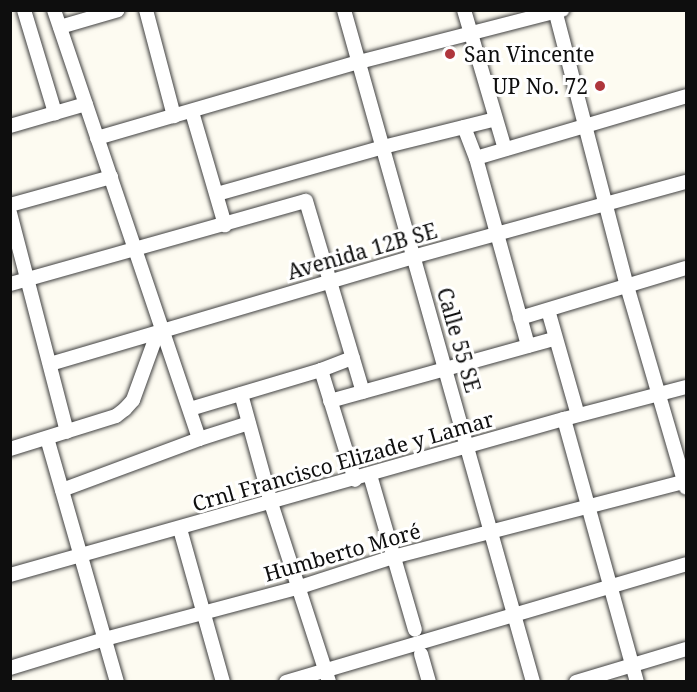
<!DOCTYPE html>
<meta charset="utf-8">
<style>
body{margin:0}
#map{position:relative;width:697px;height:692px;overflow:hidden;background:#fdfbf1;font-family:"Noto Serif",serif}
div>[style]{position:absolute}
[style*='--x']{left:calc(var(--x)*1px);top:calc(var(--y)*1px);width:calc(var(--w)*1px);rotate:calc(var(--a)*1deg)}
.roads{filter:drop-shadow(0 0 2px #414141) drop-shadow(0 0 2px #414141)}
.minor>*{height:14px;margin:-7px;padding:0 7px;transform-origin:7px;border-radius:7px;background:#fff}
.dots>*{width:16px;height:16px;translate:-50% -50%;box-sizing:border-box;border:3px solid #fff;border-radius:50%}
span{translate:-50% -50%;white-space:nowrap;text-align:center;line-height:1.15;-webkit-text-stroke:6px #fff;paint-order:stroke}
.poi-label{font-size:21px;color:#0e0e0e}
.left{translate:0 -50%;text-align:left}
.right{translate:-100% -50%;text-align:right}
.street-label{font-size:21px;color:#0e0e0e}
.frame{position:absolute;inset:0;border:12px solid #0e0e0e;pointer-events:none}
</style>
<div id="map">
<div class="roads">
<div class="minor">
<i style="--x:24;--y:10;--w:108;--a:73.2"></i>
<i style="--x:54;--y:10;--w:453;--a:71.3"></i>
<i style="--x:146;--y:10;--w:110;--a:75.2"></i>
<i style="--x:344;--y:10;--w:698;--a:74.29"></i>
<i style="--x:464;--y:10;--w:145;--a:73.6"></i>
<i style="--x:555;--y:10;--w:285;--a:75.4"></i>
<i style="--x:627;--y:286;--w:210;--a:73.7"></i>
<i style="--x:60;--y:27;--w:60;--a:-16.3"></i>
<i style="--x:192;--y:112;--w:118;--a:73.7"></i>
<i style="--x:10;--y:126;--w:79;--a:-16.1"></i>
<i style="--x:464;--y:127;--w:33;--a:69"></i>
<i style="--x:476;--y:158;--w:195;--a:74.5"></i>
<i style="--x:97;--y:138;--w:273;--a:-16.2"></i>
<i style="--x:359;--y:62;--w:210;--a:-14.4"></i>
<i style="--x:476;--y:158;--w:219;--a:-16.4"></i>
<i style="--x:217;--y:194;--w:173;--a:-15.8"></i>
<i style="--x:383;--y:147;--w:116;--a:-13.9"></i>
<i style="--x:10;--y:205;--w:105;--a:-15.5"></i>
<i style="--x:10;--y:213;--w:226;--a:75.4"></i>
<i style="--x:10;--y:284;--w:307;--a:-15.7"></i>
<i style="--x:306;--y:201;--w:199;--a:73.4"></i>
<i style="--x:548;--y:310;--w:109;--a:74.1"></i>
<i style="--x:520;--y:318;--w:173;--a:-16.8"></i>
<i style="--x:50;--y:364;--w:378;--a:-16.4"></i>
<i style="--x:413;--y:257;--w:283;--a:-15.4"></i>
<i style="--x:321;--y:370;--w:115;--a:72.8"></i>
<i style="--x:241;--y:394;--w:113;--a:74.6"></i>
<i style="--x:271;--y:503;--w:188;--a:72"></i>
<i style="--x:330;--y:401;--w:232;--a:-15.5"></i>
<i style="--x:190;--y:409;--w:137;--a:-16.6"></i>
<i style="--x:321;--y:370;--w:34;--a:-21"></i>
<i style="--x:564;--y:419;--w:273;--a:74.5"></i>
<i style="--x:47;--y:438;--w:254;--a:74"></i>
<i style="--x:10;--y:449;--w:111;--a:-17.3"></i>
<i style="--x:116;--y:416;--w:11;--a:-38"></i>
<i style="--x:125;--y:409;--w:12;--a:-48"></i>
<i style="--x:133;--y:400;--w:70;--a:-70"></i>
<i style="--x:370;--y:475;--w:161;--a:73.8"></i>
<i style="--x:62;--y:490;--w:146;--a:-20.4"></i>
<i style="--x:199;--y:439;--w:52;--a:-17.7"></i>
<i style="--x:180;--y:529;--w:159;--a:74.3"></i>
<i style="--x:10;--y:575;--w:576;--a:-15.73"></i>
<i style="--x:564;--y:419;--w:126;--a:-14.7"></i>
<i style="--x:421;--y:654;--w:29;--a:74"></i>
<i style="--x:10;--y:668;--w:99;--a:-17"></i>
<i style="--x:105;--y:639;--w:202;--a:-14.9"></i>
<i style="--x:300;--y:587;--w:98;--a:-17.9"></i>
<i style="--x:393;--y:557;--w:303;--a:-14.5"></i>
<i style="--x:286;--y:682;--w:417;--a:-16.4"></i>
<i style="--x:576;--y:682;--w:115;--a:-16.7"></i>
</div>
</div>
<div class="dots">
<i style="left:450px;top:54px;background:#af363c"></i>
<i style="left:600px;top:86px;background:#af363c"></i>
</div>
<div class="poi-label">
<span class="left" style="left:464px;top:54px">San Vincente</span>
<span class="right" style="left:588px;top:86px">UP No. 72</span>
</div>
<div class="street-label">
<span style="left:362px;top:251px;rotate:-16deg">Avenida 12B SE</span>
<span style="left:459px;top:340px;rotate:74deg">Calle 55 SE</span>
<span style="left:343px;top:461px;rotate:-16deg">Crnl Francisco Elizade y Lamar</span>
<span style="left:342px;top:552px;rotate:-16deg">Humberto Moré</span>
</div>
<div class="frame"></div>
</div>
